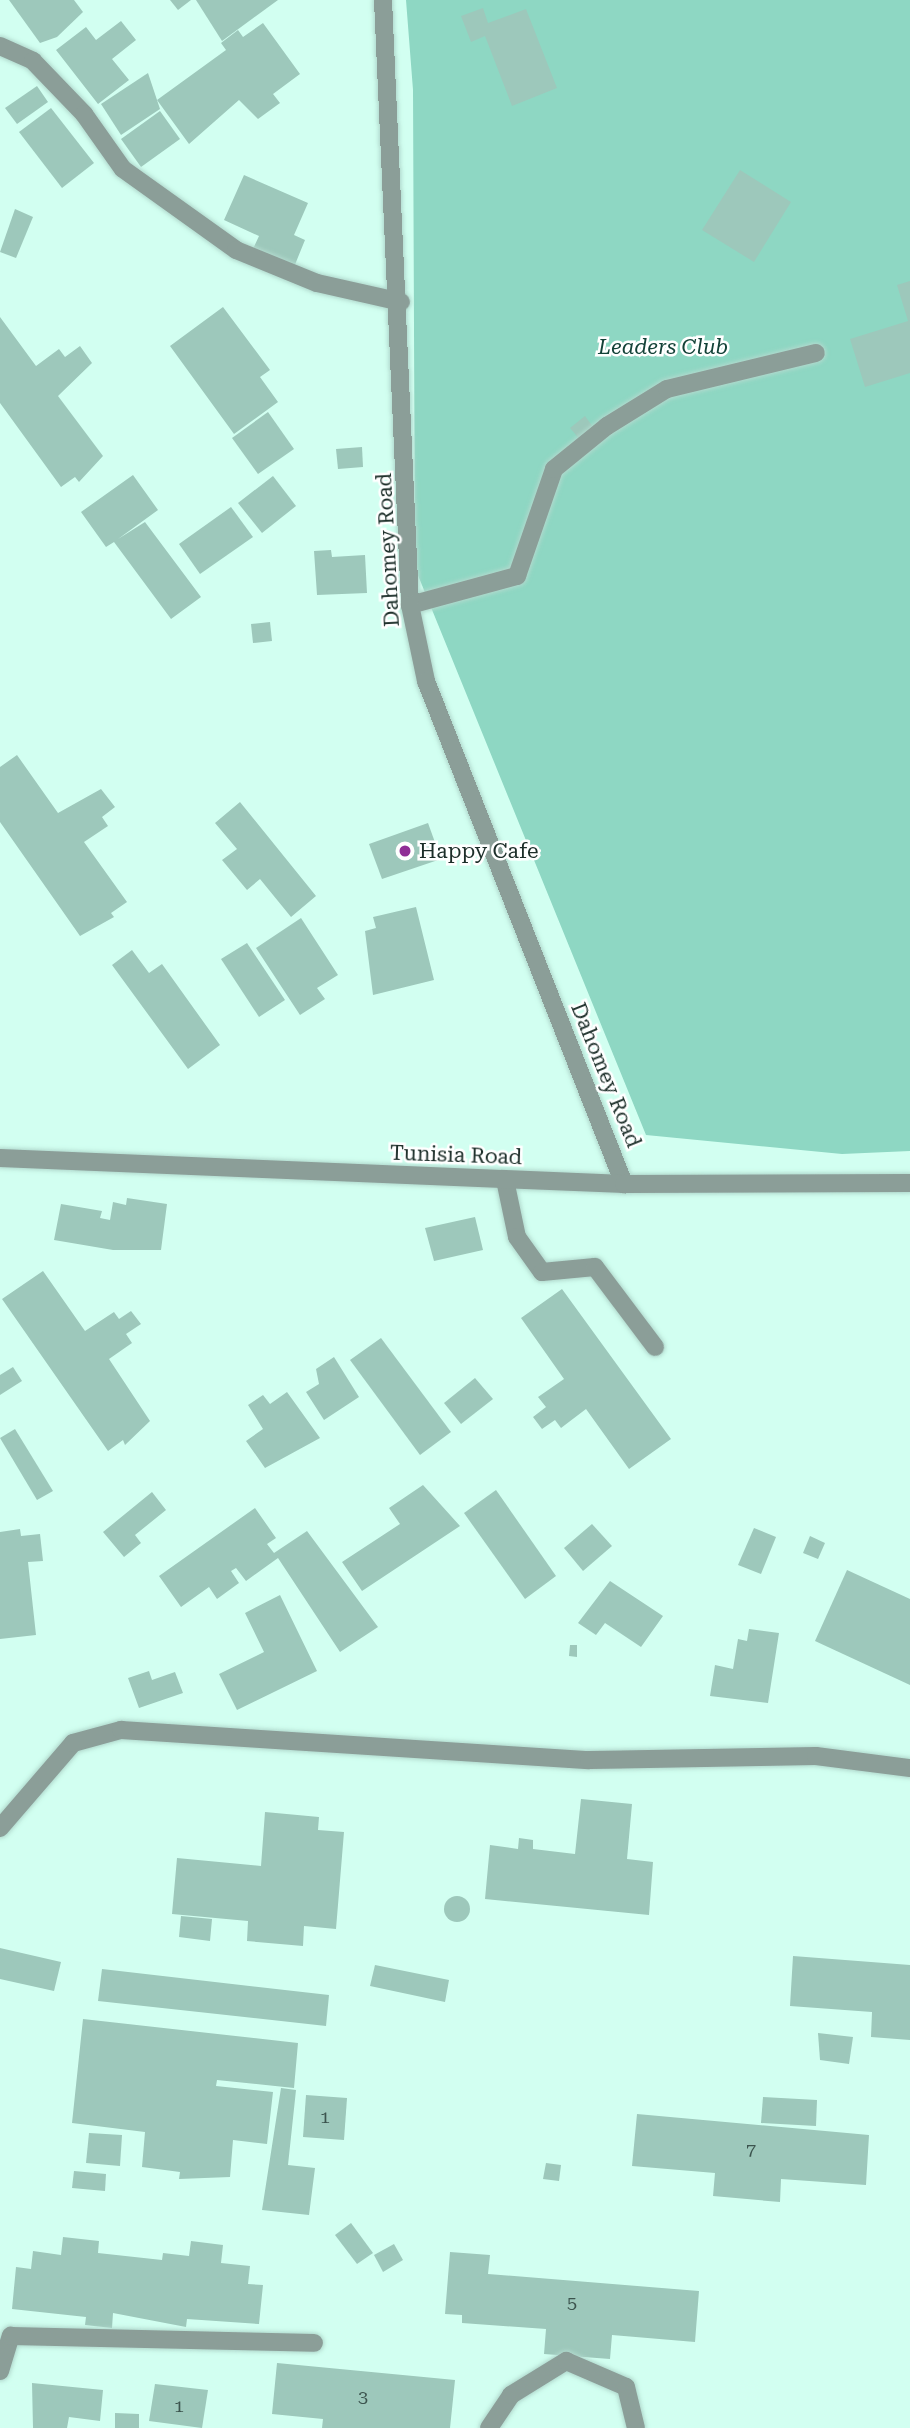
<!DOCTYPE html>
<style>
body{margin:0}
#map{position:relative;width:910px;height:2428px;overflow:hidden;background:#d2fff1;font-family:"Roboto Serif",serif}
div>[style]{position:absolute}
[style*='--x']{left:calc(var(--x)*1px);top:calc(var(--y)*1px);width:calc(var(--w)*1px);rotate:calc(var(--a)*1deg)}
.green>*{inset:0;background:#8ed7c3}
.building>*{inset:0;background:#9dc8bb}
.round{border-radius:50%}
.roads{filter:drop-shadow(0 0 2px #b1d9cd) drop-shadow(0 0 2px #b1d9cd)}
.service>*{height:18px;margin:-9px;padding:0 9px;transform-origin:9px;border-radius:9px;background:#8b9e98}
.minor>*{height:18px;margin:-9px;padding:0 9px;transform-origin:9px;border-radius:9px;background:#8b9e98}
.dots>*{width:19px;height:19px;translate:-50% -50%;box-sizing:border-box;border:4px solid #fff;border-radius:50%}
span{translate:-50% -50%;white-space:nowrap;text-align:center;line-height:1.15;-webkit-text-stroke:5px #fff;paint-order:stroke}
.number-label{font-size:18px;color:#3c544e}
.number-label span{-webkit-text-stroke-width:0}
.park-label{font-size:21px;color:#134238;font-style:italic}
.street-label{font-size:21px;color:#1c2e29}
.poi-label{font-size:21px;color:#1c2e29}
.left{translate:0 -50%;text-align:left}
</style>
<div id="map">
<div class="green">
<i style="clip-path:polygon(406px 0,910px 0,910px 1151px,842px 1154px,646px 1135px,415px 568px,413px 90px)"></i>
</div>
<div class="building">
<i style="clip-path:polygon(9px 0,74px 0,83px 12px,57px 37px,40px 43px)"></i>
<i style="clip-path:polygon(170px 0,191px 0,178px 10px)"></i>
<i style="clip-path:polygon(196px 0,278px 0,222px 41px)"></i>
<i style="clip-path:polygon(483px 8px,488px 23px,526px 9px,557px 88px,512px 106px,485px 36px,471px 42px,461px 16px)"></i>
<i style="clip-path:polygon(121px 21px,136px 40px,112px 59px,129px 80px,98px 104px,56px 50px,86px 27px,96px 40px)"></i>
<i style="clip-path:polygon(263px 23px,300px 74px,273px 94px,280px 103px,258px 119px,239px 100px,189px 144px,157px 100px,226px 50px,221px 43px,238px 30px,243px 37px)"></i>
<i style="clip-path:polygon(148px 73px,160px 109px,121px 135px,101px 104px)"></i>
<i style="clip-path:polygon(37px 86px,48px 102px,17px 124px,5px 108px)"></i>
<i style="clip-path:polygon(51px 108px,94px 163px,62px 188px,19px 132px)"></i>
<i style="clip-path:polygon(160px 111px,180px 139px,141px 167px,121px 139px)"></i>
<i style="clip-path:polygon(740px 170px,791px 202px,754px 262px,702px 230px)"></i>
<i style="clip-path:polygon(244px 175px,308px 203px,294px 235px,305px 240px,294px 267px,253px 249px,259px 236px,224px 220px)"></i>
<i style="clip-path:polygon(15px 209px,33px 217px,16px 258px,0 252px)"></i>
<i style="clip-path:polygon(910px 281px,910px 373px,865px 387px,850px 339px,908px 321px,897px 285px)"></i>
<i style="clip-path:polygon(223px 307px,270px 370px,260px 377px,278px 402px,234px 434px,170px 346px)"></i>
<i style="clip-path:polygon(0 317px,36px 366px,59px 349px,65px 357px,80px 346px,92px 363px,58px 396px,103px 456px,79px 482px,75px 477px,61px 487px,0 403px)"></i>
<i style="clip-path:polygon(268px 412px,294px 449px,258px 474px,232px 438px)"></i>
<i style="clip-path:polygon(585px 416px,596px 431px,582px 442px,570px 428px)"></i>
<i style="clip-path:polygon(362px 447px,363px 467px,338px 469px,336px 449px)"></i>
<i style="clip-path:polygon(133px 475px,158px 510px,118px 539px,145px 522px,201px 597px,171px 619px,114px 542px,106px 547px,81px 512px)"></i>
<i style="clip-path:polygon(273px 476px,296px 506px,262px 533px,238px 503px)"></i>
<i style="clip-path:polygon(231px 507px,253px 537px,200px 574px,179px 544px)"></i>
<i style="clip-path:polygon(331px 550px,332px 557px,365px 555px,367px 593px,317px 595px,314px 551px)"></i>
<i style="clip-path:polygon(270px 622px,272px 641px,253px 643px,251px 624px)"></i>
<i style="clip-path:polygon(17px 755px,58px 813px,101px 789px,115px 807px,102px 817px,108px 826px,84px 842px,127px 902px,111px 913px,114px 917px,80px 936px,0 822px,0 767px)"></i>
<i style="clip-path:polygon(240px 802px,316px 896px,291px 917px,260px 879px,247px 890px,222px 860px,237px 849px,215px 823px)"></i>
<i style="clip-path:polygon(428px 823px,441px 859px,382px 879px,369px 844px)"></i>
<i style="clip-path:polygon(416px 907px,434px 980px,373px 995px,365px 931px,376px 928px,373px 917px)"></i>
<i style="clip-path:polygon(301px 918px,338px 975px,317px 988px,325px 999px,300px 1015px,256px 948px)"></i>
<i style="clip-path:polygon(247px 943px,285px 1000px,259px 1017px,221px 959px)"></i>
<i style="clip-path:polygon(132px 950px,149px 973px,162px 964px,220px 1045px,188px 1069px,112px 965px)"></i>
<i style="clip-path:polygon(127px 1198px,167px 1204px,161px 1250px,113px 1250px,54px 1240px,61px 1204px,102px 1211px,100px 1218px,110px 1220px,113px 1202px,126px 1205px)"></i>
<i style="clip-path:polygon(475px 1217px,483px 1250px,434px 1261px,425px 1228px)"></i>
<i style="clip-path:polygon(43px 1271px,85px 1331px,114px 1312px,119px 1319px,131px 1311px,141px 1324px,126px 1334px,132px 1343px,109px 1359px,150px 1421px,125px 1445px,123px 1440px,108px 1451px,2px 1299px)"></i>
<i style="clip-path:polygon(562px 1289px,671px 1439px,629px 1469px,586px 1409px,561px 1428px,555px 1420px,542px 1429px,533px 1417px,546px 1407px,538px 1397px,564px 1379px,521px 1318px)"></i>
<i style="clip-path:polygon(381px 1338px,451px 1432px,420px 1455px,350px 1360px)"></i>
<i style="clip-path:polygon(334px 1357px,359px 1397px,324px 1420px,306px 1392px,319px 1384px,316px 1369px)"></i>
<i style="clip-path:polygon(13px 1367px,22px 1381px,0 1395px,0 1375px)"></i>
<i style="clip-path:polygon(475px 1378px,493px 1399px,461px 1424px,444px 1403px)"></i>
<i style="clip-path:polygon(287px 1392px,320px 1438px,265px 1468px,246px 1441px,263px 1429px,248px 1405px,263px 1395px,270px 1404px)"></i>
<i style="clip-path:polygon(15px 1429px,53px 1491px,37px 1500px,0 1438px)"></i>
<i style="clip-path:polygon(423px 1485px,460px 1526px,362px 1591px,342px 1562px,400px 1524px,389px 1508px)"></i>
<i style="clip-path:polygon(496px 1490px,556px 1576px,525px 1599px,464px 1513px)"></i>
<i style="clip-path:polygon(152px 1492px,166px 1510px,135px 1535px,141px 1543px,124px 1557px,103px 1532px)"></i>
<i style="clip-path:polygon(255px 1508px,276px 1538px,267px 1544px,274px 1553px,307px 1531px,378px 1627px,340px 1652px,278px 1558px,246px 1581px,236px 1568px,231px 1571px,239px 1583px,217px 1599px,209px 1587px,181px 1607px,159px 1576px)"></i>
<i style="clip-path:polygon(592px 1524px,612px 1546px,583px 1571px,564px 1548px)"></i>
<i style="clip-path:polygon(754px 1528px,776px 1537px,761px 1574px,738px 1565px)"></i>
<i style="clip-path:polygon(20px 1529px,21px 1536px,40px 1534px,43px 1561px,28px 1562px,36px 1635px,0 1639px,0 1532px)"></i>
<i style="clip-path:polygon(810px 1536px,825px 1543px,818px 1559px,803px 1553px)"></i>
<i style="clip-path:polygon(847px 1570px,910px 1599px,910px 1685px,815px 1641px)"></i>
<i style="clip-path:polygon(610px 1581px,663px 1616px,641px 1647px,605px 1623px,596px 1635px,578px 1623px)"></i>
<i style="clip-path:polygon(280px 1595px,317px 1671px,237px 1710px,219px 1674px,264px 1652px,245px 1613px)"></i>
<i style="clip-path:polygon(749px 1629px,779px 1633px,768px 1703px,710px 1696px,715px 1665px,733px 1669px,738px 1639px,747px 1641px)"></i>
<i style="clip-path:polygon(570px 1645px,577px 1645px,577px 1657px,569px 1656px)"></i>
<i style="clip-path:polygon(149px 1671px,152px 1680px,175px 1672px,183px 1693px,139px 1708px,128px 1678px)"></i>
<i style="clip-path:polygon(581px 1799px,632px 1804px,627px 1859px,653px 1862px,649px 1915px,485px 1899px,490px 1845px,518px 1849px,519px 1838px,533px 1840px,533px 1849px,575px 1854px)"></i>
<i style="clip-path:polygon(265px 1812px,319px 1817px,318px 1830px,344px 1832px,336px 1929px,304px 1926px,303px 1946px,247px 1941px,248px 1921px,172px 1914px,177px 1858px,261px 1866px)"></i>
<i class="round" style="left:444px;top:1896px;width:26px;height:26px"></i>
<i style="clip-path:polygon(181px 1916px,212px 1919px,210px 1941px,179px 1937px)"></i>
<i style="clip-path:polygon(0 1948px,61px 1962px,54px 1991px,0 1979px)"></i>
<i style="clip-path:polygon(793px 1956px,910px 1965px,910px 2040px,871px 2037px,872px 2012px,790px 2006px)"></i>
<i style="clip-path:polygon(375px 1965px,449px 1980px,445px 2002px,370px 1986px)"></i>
<i style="clip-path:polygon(102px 1969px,329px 1995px,326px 2026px,98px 2001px)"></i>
<i style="clip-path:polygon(83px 2019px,298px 2043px,294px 2088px,217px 2080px,216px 2086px,273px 2092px,267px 2144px,233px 2140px,230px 2177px,179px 2179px,180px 2172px,142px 2167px,145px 2132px,72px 2123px)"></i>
<i style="clip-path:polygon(818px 2033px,853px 2037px,849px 2064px,820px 2060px)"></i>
<i style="clip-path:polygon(281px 2088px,296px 2090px,288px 2165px,315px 2168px,309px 2215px,262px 2210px)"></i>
<i style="clip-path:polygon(306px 2095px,347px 2098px,344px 2140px,303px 2137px)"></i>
<i style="clip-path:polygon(763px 2097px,817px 2100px,816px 2126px,761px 2123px)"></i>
<i style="clip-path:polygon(637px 2114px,869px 2135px,866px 2185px,781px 2179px,780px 2202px,713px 2196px,715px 2173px,632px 2166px)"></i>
<i style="clip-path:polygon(89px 2133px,122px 2135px,120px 2166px,86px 2163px)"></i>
<i style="clip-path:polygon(546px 2163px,561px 2165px,559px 2181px,543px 2179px)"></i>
<i style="clip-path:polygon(74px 2171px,106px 2174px,105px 2191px,72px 2188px)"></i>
<i style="clip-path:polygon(351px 2223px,373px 2253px,357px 2264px,335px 2235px)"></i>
<i style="clip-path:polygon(63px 2237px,99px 2241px,98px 2253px,162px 2260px,163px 2253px,189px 2256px,191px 2241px,223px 2245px,221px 2263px,250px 2266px,248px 2284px,263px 2285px,259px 2324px,187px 2319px,186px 2327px,113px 2313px,112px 2328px,85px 2325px,86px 2317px,12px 2309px,16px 2267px,31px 2269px,33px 2251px,61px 2255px)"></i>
<i style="clip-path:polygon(394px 2244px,403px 2260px,383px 2272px,374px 2255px)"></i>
<i style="clip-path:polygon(450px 2252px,490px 2255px,488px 2274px,699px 2291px,695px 2342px,612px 2335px,610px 2359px,544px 2354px,546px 2329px,462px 2323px,462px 2315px,445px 2314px)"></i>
<i style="clip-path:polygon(277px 2363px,455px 2380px,450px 2428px,322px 2428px,323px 2419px,272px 2414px)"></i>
<i style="clip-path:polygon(32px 2383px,103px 2390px,100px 2421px,69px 2417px,67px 2428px,33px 2428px)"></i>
<i style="clip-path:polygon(155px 2384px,208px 2390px,202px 2428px,149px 2421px)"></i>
<i style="clip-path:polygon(115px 2413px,139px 2414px,139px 2428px,115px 2428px)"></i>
</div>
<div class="roads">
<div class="service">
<i style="--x:0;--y:46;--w:36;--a:24"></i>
<i style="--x:33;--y:61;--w:74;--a:46.1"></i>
<i style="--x:84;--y:114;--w:67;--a:54.7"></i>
<i style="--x:123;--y:169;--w:139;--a:35.6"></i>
<i style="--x:236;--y:250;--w:87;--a:22.2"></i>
<i style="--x:317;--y:283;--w:86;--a:12.7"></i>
<i style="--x:410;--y:605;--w:111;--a:-15.2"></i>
<i style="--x:517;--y:576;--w:113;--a:-70.9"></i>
<i style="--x:554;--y:469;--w:68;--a:-39.1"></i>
<i style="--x:607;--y:426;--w:70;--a:-31.7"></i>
<i style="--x:667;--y:389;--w:153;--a:-13.6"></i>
<i style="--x:505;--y:1180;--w:58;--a:78.1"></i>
<i style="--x:517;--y:1237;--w:43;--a:54.5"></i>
<i style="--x:542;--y:1272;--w:53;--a:-5.4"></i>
<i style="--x:595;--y:1267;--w:100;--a:53.1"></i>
<i style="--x:0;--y:2371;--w:37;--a:-73"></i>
<i style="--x:11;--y:2336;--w:303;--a:1.3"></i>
</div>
<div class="minor">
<i style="--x:383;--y:0;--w:606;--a:87.44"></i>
<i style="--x:410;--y:605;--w:78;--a:78.1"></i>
<i style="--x:426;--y:681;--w:541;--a:68.51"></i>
<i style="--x:0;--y:1158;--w:625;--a:2.39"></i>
<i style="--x:624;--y:1184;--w:286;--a:-0.2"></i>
<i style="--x:0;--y:1828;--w:112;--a:-49.3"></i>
<i style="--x:73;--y:1743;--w:50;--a:-15.2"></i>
<i style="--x:121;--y:1730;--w:469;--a:3.7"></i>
<i style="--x:589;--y:1760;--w:227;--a:-1"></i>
<i style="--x:816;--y:1756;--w:95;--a:7.3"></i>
<i style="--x:489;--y:2428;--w:40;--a:-56"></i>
<i style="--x:511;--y:2395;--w:65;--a:-31.7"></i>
<i style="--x:566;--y:2361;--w:65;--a:23.4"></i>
<i style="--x:626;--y:2387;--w:42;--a:76.3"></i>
</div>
</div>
<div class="dots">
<i style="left:405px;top:851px;background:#902e96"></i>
</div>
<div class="number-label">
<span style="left:325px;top:2117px">1</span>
<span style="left:751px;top:2150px">7</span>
<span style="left:572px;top:2303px">5</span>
<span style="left:363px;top:2397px">3</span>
<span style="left:179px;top:2406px">1</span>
</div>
<div class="park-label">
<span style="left:663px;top:347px">Leaders Club</span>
</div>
<div class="street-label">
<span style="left:388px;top:550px;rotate:-93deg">Dahomey Road</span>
<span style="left:606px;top:1075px;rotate:68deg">Dahomey Road</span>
<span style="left:456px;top:1155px;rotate:2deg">Tunisia Road</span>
</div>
<div class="poi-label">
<span class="left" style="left:419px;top:851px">Happy Cafe</span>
</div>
</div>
